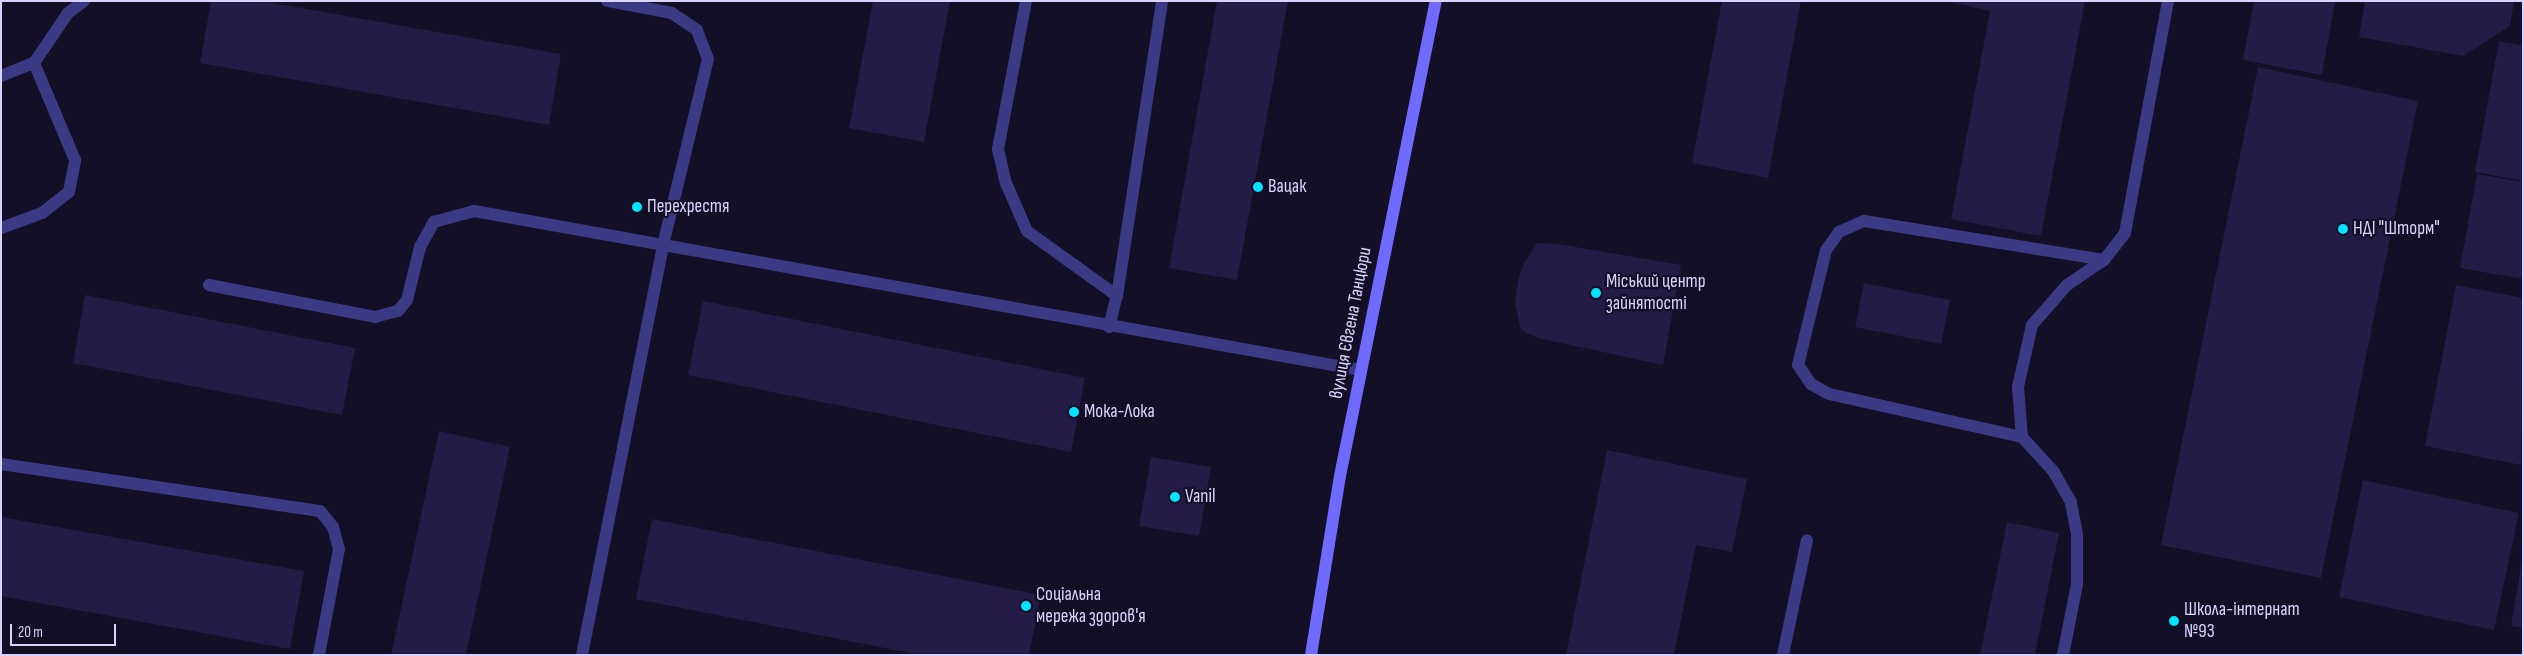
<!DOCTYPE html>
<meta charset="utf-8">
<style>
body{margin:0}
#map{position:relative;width:2524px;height:656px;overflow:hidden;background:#130f26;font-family:"Sofia Sans Condensed",sans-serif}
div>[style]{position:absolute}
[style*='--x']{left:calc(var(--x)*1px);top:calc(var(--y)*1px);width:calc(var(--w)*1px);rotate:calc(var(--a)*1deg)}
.building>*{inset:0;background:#241b47}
.lane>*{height:12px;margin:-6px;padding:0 6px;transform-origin:6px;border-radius:6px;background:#3d3a85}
.secondary>*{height:12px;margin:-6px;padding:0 6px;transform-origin:6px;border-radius:6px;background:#6f6bff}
.dots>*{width:14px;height:14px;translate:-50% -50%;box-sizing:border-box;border:2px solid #130f26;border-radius:50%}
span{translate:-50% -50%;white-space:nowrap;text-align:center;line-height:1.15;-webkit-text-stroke:4.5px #130f26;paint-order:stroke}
.poi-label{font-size:19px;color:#d9d4ff}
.left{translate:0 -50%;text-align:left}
.street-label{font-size:19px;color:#d9d4ff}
.frame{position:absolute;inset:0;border:2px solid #d9d4ff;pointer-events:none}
.scale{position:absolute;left:10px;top:624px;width:106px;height:22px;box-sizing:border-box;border:2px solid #d9d4ff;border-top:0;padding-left:6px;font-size:15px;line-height:18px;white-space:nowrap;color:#d9d4ff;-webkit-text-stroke:4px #130f26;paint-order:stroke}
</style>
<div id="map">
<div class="building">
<i style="clip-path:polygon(211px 1px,262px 1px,561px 54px,549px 125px,200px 63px)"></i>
<i style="clip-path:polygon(873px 1px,950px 1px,924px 142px,849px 128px)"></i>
<i style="clip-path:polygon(1217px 1px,1288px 1px,1237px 280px,1169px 268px)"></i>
<i style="clip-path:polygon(1722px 1px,1801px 1px,1768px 178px,1692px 163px)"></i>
<i style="clip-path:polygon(1946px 1px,2085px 1px,2041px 236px,1951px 219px,1990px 11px)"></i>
<i style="clip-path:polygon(2254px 1px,2335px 1px,2322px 75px,2243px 60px)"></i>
<i style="clip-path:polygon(2365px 1px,2514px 1px,2510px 26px,2463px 56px,2359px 37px)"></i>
<i style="clip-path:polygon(2499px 41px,2523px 46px,2523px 181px,2475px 172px)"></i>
<i style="clip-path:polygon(2258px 67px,2418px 101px,2321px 578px,2161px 545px)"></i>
<i style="clip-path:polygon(2477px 174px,2523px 182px,2523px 279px,2460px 268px)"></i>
<i style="clip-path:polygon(1537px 243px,1558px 244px,1681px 265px,1663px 365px,1538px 338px,1521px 330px,1515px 304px,1518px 282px,1522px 267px)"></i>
<i style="clip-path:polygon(1864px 283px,1950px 300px,1941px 344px,1855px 327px)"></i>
<i style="clip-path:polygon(2456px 285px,2523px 298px,2521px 465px,2425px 446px)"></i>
<i style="clip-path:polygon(85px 295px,355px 348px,342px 415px,73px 363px)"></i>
<i style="clip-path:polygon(703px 301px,1085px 378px,1071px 452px,688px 375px)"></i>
<i style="clip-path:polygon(439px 431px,510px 447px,466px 655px,391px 655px)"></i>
<i style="clip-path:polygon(1607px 450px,1747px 479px,1732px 552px,1696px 545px,1674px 655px,1566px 655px)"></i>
<i style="clip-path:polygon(1151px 457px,1211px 467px,1199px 536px,1139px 526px)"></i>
<i style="clip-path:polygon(2363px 480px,2519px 513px,2494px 630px,2339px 597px)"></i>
<i style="clip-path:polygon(1px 517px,304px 571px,290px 649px,1px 596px)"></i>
<i style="clip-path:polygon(652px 519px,1041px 595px,1029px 655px,920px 655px,636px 599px)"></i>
<i style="clip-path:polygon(2007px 522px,2059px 533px,2035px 655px,1980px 655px)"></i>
<i style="clip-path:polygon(2522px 561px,2523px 561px,2523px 628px,2511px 626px)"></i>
</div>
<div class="lane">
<i style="--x:1026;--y:1;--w:151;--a:100.7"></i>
<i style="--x:998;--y:149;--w:35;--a:77"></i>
<i style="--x:1006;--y:183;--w:52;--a:66.4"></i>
<i style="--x:1027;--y:231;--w:111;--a:35.8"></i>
<i style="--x:1;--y:76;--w:35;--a:-22"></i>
<i style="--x:34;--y:63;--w:60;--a:-55.8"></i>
<i style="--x:68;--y:13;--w:20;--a:-37"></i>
<i style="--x:1;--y:228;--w:44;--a:-20.1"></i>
<i style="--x:42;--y:213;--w:34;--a:-38"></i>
<i style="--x:69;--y:192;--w:33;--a:-79"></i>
<i style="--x:75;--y:160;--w:105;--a:-112.9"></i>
<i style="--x:209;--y:285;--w:169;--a:10.9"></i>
<i style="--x:375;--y:317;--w:24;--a:-15"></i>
<i style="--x:398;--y:311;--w:14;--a:-51"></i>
<i style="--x:407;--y:300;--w:55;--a:-76.2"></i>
<i style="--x:420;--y:247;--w:29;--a:-61"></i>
<i style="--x:434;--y:222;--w:41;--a:-15.4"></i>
<i style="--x:474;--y:211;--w:900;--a:10.17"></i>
<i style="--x:1109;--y:327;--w:32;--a:-76"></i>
<i style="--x:1117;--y:296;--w:298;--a:-81.3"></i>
<i style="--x:2022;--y:437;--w:198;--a:-167.4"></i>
<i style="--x:1829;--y:394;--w:21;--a:-151"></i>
<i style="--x:1811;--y:384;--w:23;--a:-124"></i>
<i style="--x:1798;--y:365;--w:118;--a:-76.3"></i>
<i style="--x:1826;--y:250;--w:22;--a:-54"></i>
<i style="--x:1839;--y:232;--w:27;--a:-24"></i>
<i style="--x:1864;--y:221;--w:243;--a:9.2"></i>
<i style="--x:1;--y:464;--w:322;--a:8.4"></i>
<i style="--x:320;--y:511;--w:21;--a:51"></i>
<i style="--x:333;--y:527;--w:23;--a:75"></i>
<i style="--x:339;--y:549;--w:108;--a:100.7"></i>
<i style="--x:582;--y:655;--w:418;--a:-78.8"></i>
<i style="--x:663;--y:245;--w:191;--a:-76.4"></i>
<i style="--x:708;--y:59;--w:31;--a:-111"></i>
<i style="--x:697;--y:30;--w:30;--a:-146"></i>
<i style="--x:672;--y:13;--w:66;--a:-169.5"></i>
<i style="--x:1783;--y:655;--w:117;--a:-78.2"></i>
<i style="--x:2063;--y:655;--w:72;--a:-78.8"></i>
<i style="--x:2077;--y:584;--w:50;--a:-90"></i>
<i style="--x:2077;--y:534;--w:33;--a:-101"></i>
<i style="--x:2071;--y:502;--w:34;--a:-120"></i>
<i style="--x:2054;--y:472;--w:47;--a:-132.4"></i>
<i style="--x:2022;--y:437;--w:50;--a:-94.6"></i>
<i style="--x:2018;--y:387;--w:64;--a:-77.3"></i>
<i style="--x:2032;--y:325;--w:53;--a:-48.8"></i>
<i style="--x:2067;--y:285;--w:45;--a:-34"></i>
<i style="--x:2104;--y:260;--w:34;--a:-52"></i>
<i style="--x:2125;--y:233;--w:236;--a:-79.5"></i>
</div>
<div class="secondary">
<i style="--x:1311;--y:655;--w:181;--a:-80.8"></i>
<i style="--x:1340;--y:476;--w:485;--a:-78.6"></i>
</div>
<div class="dots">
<i style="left:1258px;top:187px;background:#00e5ff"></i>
<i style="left:637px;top:207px;background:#00e5ff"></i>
<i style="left:2343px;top:229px;background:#00e5ff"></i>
<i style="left:1596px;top:293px;background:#00e5ff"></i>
<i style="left:1074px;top:412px;background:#00e5ff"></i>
<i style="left:1175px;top:497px;background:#00e5ff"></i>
<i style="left:1026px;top:606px;background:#00e5ff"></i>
<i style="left:2174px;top:621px;background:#00e5ff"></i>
</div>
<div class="poi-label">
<span class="left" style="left:1268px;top:187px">Вацак</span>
<span class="left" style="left:647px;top:207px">Перехрестя</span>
<span class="left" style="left:2353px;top:229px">НДІ "Шторм"</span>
<span class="left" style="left:1606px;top:293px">Міський центр<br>зайнятості</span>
<span class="left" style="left:1084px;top:412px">Мока-Лока</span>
<span class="left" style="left:1185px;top:497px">Vanil</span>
<span class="left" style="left:1036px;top:606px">Соціальна<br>мережа здоров'я</span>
<span class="left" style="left:2184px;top:621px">Школа-інтернат<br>№93</span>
</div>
<div class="street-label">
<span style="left:1351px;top:323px;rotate:-79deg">вулиця Євгена Танцюри</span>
</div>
<div class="frame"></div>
<div class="scale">20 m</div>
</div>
